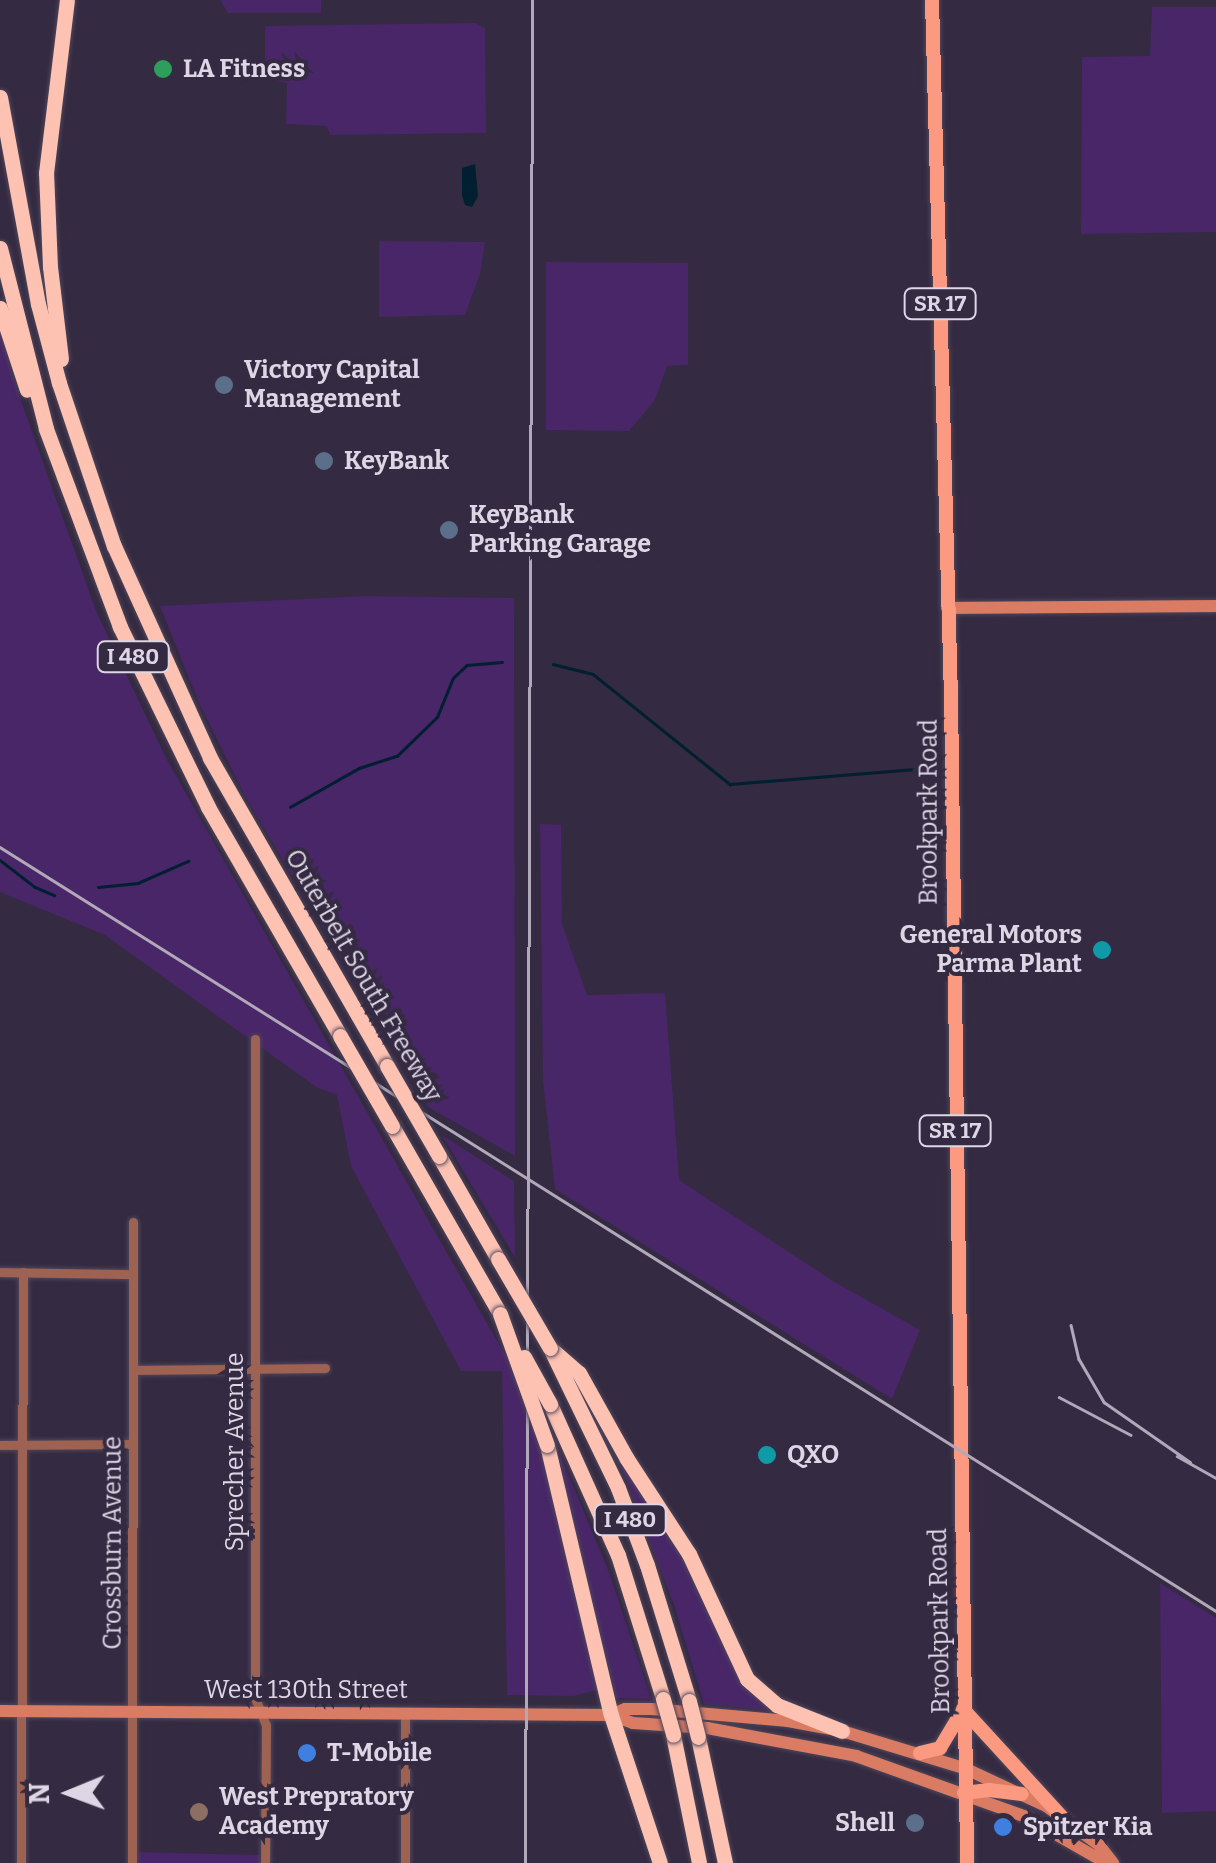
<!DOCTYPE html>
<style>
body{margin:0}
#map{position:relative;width:1216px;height:1863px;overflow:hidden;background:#342a41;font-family:Bitter,serif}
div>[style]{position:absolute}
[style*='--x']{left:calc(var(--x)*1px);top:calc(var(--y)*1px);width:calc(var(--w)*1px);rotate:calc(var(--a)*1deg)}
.green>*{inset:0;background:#482668}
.water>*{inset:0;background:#001f30}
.stream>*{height:2.5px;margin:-1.25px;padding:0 1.25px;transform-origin:1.25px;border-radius:1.25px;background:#001f30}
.roads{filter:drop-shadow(0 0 2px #4f465b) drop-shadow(0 0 2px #4f465b)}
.minor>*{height:9px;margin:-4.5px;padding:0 4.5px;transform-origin:4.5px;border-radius:4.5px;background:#9d6252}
.secondary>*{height:12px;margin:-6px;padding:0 6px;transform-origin:6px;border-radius:6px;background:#da7c63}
.primary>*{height:14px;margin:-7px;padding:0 7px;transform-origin:7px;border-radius:7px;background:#fb9a80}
.motorway>*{height:15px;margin:-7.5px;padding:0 7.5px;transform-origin:7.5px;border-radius:7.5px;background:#fdc2b2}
.rail>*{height:2.5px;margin:-1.25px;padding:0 1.25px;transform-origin:1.25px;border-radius:1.25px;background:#b1a9ba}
.bridges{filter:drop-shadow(0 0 2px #4f465b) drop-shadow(0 0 2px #4f465b)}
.motorway-bridge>*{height:15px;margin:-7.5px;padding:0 7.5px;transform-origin:7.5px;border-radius:7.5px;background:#fdc2b2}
.dots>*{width:28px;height:28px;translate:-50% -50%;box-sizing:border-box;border:5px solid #342a41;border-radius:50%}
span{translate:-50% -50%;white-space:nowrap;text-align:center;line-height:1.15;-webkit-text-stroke:8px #342a41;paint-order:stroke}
.shield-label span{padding:2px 8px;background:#342a41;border:2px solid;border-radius:8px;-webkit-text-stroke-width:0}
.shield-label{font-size:22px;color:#ddd6e5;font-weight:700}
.poi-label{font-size:25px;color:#ddd6e5;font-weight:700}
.left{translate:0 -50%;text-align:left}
.right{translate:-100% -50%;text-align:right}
.street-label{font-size:25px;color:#ddd6e5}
.north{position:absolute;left:20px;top:1743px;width:100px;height:100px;-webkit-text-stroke:8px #342a41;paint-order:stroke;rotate:269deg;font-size:28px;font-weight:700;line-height:40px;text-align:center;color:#ddd6e5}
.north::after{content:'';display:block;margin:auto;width:35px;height:45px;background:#ddd6e5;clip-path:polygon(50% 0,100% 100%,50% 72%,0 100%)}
</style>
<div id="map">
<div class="green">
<i style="clip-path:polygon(220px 0,321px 0,321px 13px,228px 13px)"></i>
<i style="clip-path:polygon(1152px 7px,1216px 7px,1216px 232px,1081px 234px,1082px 57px,1150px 56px)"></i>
<i style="clip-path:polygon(475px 23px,485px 28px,486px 133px,330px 135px,327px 126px,286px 124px,287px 83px,265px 77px,265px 26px)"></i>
<i style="clip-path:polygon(379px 241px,485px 242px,480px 274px,465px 315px,379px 317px)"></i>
<i style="clip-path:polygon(546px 262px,688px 263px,688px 365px,667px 366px,655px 400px,629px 431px,546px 430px)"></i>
<i style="clip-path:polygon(0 330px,14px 381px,96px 611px,167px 760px,509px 1362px,541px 1448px,601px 1689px,574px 1696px,507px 1695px,502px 1371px,461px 1371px,351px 1166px,337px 1095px,316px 1087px,105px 935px,0 892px)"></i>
<i style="clip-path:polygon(366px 596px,514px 598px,515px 1156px,428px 1107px,244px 794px,199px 703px,160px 606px)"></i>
<i style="clip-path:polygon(540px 824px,561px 825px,562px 924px,587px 995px,665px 993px,679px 1180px,833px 1281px,920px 1330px,892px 1399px,555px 1189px,543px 1081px)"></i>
<i style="clip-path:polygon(442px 1135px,514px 1181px,515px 1257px,471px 1184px)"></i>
<i style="clip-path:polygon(553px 1438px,609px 1572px,651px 1699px,616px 1698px,551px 1445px)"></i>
<i style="clip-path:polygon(625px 1464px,685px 1556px,735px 1667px,780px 1711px,704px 1704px,674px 1605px,621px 1466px)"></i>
<i style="clip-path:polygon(1160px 1583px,1216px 1618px,1216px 1811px,1162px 1813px)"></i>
<i style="clip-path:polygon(138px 1852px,260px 1855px,260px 1863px,138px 1863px)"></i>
</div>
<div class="water">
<i style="clip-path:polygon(475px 164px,478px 196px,472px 207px,465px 205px,462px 195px,462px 168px)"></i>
</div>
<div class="stream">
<i style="--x:553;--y:664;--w:41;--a:14"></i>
<i style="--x:593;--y:674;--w:176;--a:38.8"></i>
<i style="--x:730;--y:784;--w:201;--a:-4.6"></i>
<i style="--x:290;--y:807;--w:79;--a:-29.5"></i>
<i style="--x:359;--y:768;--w:40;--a:-18"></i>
<i style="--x:397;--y:756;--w:56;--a:-44.3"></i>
<i style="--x:437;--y:717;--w:42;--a:-67.7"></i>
<i style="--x:453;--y:678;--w:19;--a:-43"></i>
<i style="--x:467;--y:665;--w:35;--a:-5"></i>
<i style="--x:0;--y:860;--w:44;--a:37.6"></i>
<i style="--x:35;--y:887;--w:21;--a:23"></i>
<i style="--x:98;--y:887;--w:40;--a:-5.7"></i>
<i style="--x:138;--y:883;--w:55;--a:-23.7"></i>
</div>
<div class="roads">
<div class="minor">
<i style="--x:255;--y:1039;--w:659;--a:90"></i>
<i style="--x:255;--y:1698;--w:29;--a:68"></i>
<i style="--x:266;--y:1725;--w:138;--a:90.4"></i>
<i style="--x:0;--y:1272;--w:133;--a:0.9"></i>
<i style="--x:133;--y:1370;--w:192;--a:-0.6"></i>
<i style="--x:0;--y:1445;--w:133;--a:-0.4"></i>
<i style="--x:21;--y:1863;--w:591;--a:-89.81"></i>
<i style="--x:132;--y:1863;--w:641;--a:-89.91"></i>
<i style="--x:405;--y:1863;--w:150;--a:-90"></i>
</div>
<div class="secondary">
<i style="--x:947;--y:608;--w:269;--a:-0.4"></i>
<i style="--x:0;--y:1711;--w:611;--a:0.38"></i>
<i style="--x:611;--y:1715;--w:15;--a:-23"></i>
<i style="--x:625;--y:1709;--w:27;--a:0"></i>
<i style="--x:652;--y:1709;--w:137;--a:5"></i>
<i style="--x:788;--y:1721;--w:55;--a:10.5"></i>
<i style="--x:842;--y:1731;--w:127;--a:16.9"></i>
<i style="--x:964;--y:1768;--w:90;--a:24.9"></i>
<i style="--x:1046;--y:1806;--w:66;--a:36.3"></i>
<i style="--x:1099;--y:1845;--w:23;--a:52"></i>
<i style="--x:611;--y:1715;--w:23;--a:20"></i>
<i style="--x:633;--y:1723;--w:74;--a:3.9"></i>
<i style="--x:707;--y:1728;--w:152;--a:10.6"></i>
<i style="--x:856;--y:1756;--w:181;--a:19.7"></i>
<i style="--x:1026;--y:1817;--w:92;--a:29.9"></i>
</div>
<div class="primary">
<i style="--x:932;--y:0;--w:696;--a:88.44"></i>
<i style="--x:951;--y:696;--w:1167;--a:89.21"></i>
<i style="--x:963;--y:1709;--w:148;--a:47.5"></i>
<i style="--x:920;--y:1753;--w:21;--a:-14"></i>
<i style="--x:940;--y:1748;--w:39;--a:-59"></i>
<i style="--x:964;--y:1793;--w:25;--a:-7"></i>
<i style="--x:989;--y:1790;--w:33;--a:7"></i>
</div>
<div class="motorway">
<i style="--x:0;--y:97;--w:210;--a:79.6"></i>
<i style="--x:38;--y:304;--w:82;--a:75.1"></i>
<i style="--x:59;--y:383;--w:172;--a:71.4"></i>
<i style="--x:114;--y:546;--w:233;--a:65.6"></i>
<i style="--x:210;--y:758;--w:355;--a:60.1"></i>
<i style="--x:0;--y:248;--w:187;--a:75.7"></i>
<i style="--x:46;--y:429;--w:211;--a:69.5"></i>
<i style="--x:120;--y:627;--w:200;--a:63.9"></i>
<i style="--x:208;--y:807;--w:264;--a:60"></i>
<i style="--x:0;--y:308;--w:86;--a:71.8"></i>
<i style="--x:61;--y:359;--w:93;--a:-96.8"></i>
<i style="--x:50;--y:267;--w:94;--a:-92.4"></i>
<i style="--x:46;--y:173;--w:174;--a:-83.1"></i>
<i style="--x:392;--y:1126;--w:217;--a:60.1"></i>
<i style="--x:439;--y:1156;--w:119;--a:60.2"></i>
<i style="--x:550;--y:1348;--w:38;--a:41"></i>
<i style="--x:579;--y:1373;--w:98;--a:60.8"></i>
<i style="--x:627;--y:1459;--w:113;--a:56.9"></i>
<i style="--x:689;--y:1554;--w:138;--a:65.1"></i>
<i style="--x:747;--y:1679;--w:40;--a:41"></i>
<i style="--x:777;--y:1705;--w:70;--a:21.8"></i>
<i style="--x:552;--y:1352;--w:151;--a:64.1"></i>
<i style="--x:618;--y:1488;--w:82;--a:69.4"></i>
<i style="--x:647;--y:1565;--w:142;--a:72.8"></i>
<i style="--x:550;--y:1404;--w:166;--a:65.8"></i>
<i style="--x:618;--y:1555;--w:151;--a:72.6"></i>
<i style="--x:547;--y:1445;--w:277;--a:76.7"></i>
<i style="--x:611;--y:1715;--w:156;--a:71.7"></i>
<i style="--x:673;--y:1735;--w:131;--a:78.5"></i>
<i style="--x:698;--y:1737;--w:129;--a:77.9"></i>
</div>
</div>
<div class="rail">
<i style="--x:0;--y:847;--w:1436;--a:32.14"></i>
<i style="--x:1071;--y:1325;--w:35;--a:77"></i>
<i style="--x:1079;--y:1359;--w:50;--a:59.8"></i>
<i style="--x:1104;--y:1402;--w:105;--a:34.9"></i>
<i style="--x:1059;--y:1397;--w:81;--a:27.8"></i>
<i style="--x:1177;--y:1456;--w:45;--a:29.4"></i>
<i style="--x:525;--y:1863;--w:1863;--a:-89.78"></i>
</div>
<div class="bridges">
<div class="motorway-bridge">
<i style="--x:340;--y:1036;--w:104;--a:60"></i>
<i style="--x:387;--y:1066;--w:104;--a:60"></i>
<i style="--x:498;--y:1259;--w:103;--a:59.7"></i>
<i style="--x:500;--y:1314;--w:139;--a:70.3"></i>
<i style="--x:524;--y:1357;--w:54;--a:61"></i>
<i style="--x:663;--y:1699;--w:37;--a:74"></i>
<i style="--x:689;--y:1701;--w:37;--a:76"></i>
</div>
</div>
<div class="dots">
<i style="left:163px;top:69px;background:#2e9e5b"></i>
<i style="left:224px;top:385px;background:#5c6f8a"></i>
<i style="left:324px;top:461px;background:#5c6f8a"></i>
<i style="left:449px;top:530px;background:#5c6f8a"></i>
<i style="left:1102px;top:950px;background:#0f9aa8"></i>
<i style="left:767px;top:1455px;background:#0f9aa8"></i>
<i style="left:307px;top:1753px;background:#3f7fe0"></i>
<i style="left:199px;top:1812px;background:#8d6e63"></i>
<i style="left:915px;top:1823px;background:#5c6f8a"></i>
<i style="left:1003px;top:1827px;background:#3f7fe0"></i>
</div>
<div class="shield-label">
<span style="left:940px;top:304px">SR 17</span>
<span style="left:133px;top:657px">I 480</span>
<span style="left:955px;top:1131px">SR 17</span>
<span style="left:630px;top:1520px">I 480</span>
</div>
<div class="poi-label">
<span class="left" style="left:183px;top:69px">LA Fitness</span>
<span class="left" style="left:244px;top:385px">Victory Capital<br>Management</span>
<span class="left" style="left:344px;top:461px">KeyBank</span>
<span class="left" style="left:469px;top:530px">KeyBank<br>Parking Garage</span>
<span class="right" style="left:1082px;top:950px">General Motors<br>Parma Plant</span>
<span class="left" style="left:787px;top:1455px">QXO</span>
<span class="left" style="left:327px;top:1753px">T-Mobile</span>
<span class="left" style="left:219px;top:1812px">West Prepratory<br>Academy</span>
<span class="right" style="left:895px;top:1823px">Shell</span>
<span class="left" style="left:1023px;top:1827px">Spitzer Kia</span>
</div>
<div class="street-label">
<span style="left:929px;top:812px;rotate:-90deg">Brookpark Road</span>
<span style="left:363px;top:976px;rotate:60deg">Outerbelt South Freeway</span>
<span style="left:235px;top:1452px;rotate:-90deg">Sprecher Avenue</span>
<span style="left:113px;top:1543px;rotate:-90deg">Crossburn Avenue</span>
<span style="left:940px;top:1621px;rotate:-91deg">Brookpark Road</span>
<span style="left:306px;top:1690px">West 130th Street</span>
</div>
<div class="north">N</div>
</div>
